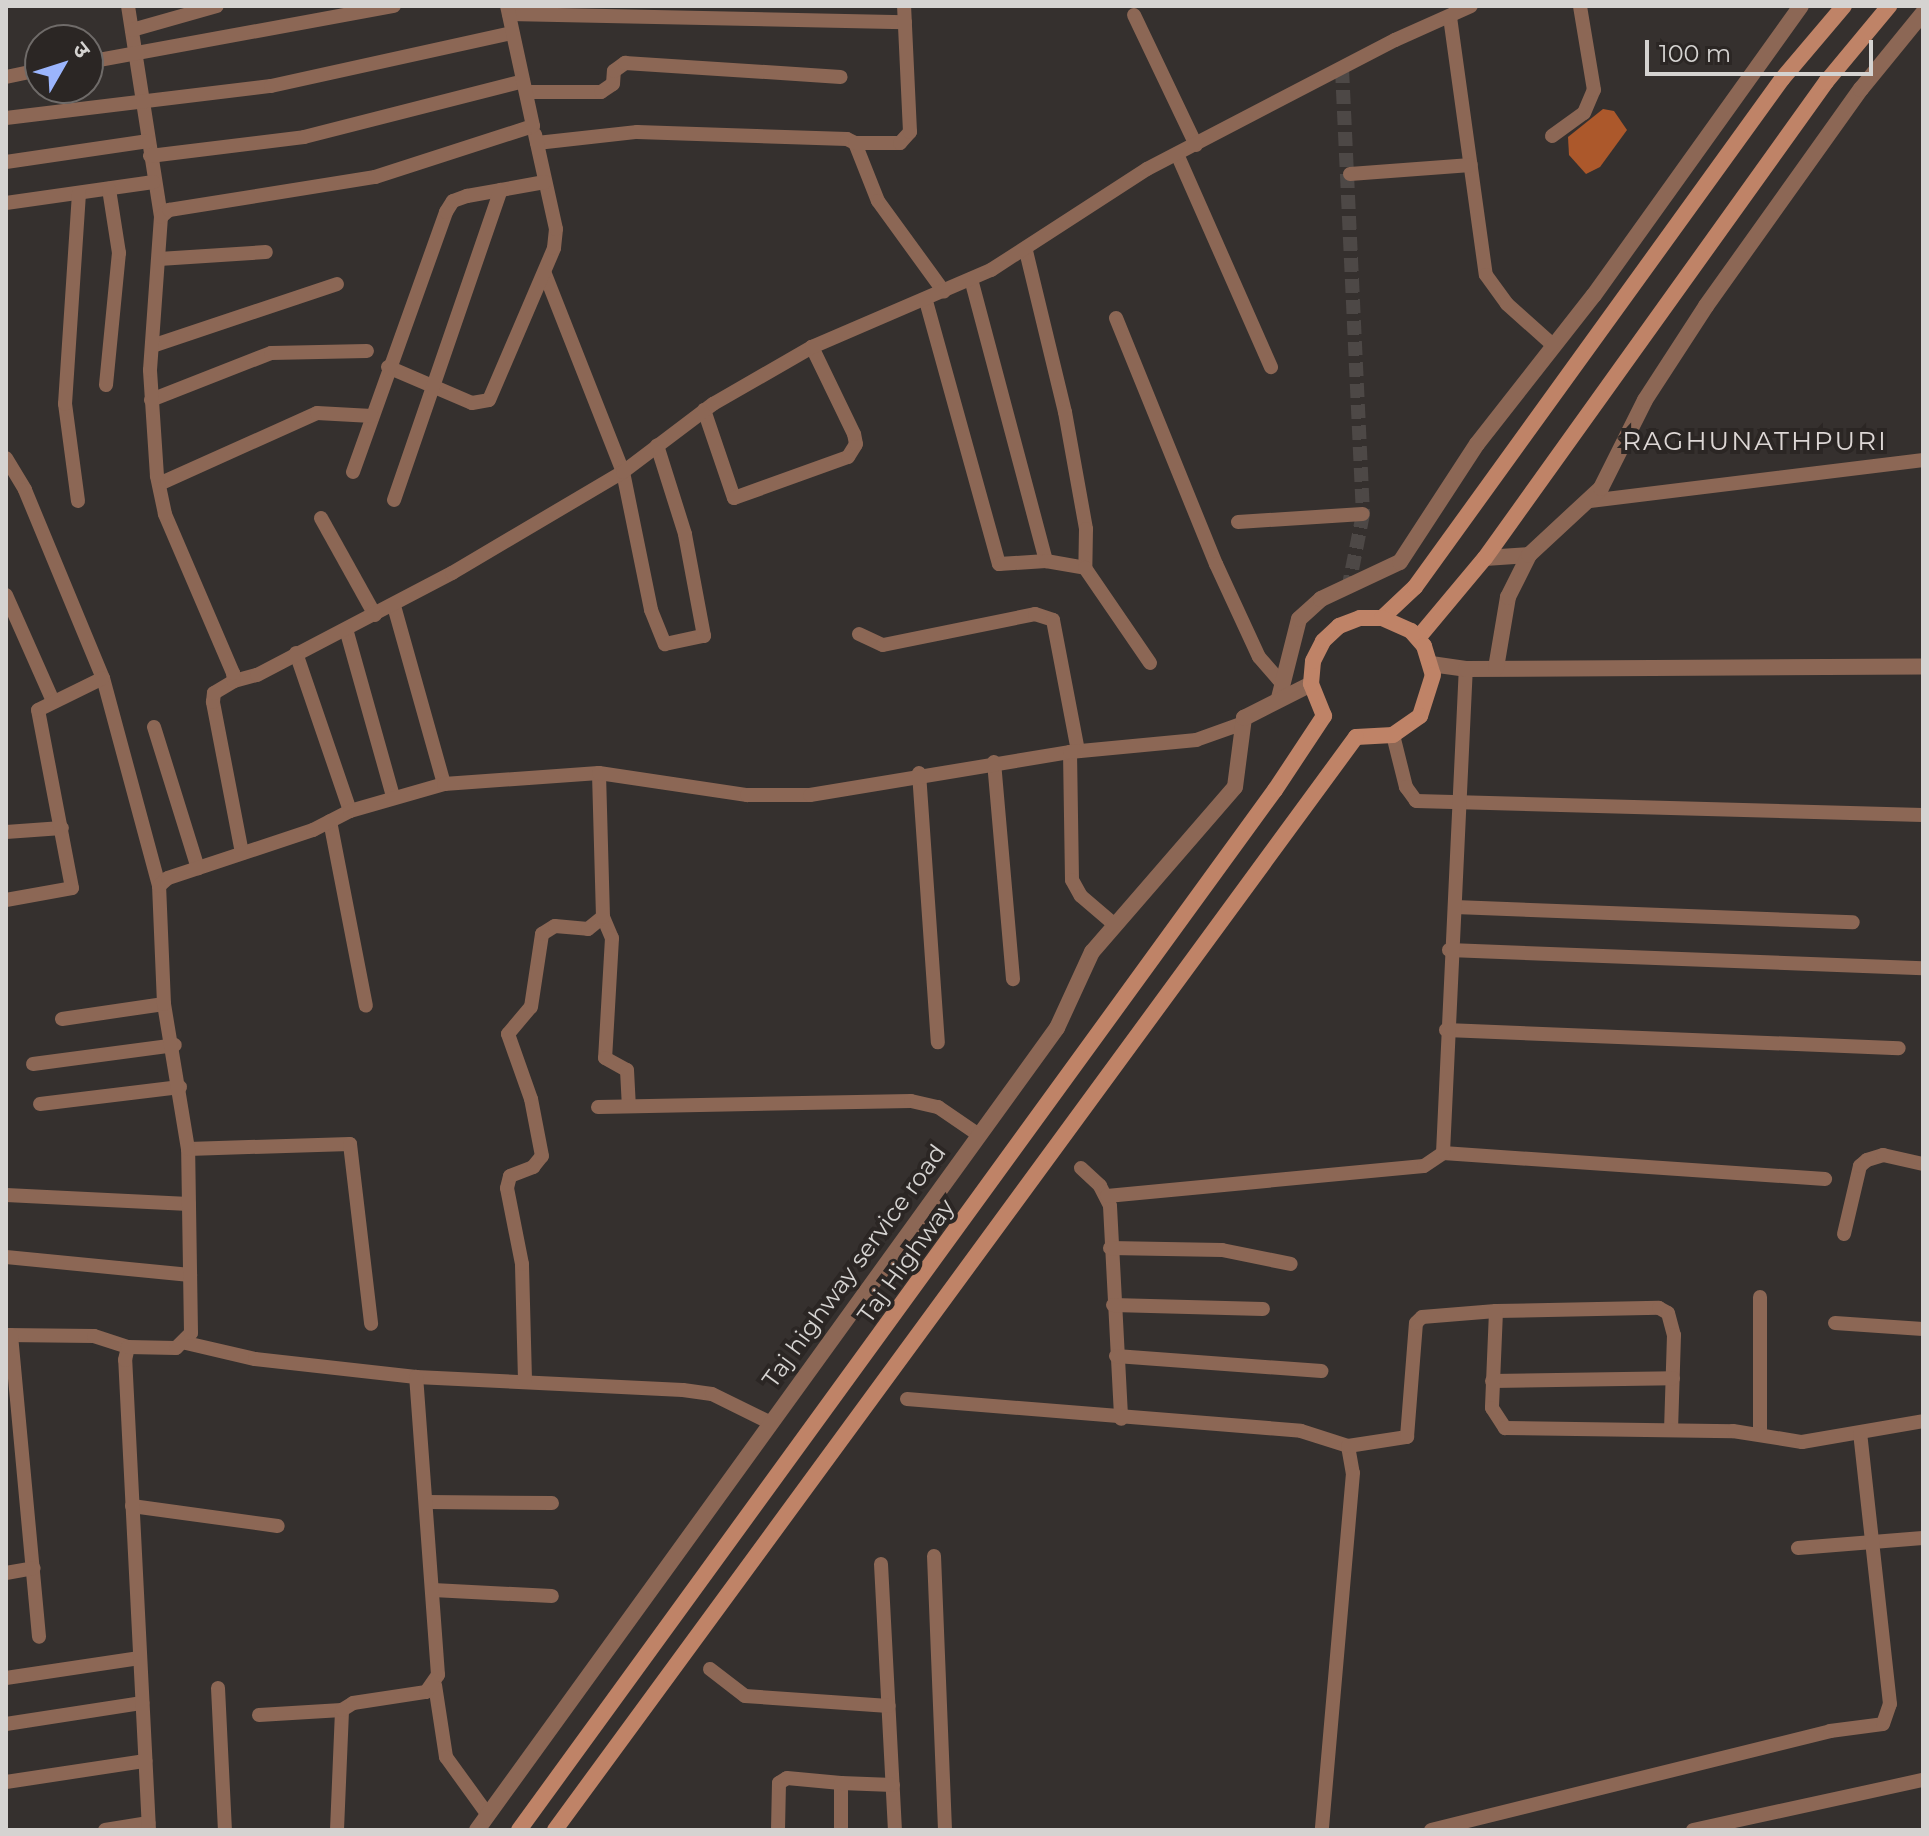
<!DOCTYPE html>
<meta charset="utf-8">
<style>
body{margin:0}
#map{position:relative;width:1929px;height:1836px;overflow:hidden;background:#35302e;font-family:Montserrat,"Noto Sans Devanagari",sans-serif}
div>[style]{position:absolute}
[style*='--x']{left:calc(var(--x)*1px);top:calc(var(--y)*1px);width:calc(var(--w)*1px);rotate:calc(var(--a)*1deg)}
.water>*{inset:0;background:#ac582b}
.minor-tunnel>*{height:14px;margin-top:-7px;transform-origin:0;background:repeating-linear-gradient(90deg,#4d4846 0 14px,transparent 0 21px)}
.minor>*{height:14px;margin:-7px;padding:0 7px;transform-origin:7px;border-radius:7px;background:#8c6755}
.tertiary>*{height:16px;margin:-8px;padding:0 8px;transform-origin:8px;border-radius:8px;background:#8c6755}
.secondary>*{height:16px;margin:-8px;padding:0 8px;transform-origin:8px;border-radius:8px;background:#bf8367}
span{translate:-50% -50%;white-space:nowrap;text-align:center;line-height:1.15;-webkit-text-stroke:8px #2b2624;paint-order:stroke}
.street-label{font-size:24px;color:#d5d3d1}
.neighbourhood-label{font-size:26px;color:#ddd7d5;letter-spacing:2px}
.frame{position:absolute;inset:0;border:8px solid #d5d3d1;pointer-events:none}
.north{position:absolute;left:24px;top:24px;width:80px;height:80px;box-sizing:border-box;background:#2b2624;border:2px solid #6f6b69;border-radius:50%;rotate:51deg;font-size:22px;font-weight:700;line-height:32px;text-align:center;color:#d5d3d1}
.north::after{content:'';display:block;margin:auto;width:28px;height:36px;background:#9bb5fd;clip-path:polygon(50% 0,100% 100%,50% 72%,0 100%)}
.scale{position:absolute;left:1645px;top:40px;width:228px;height:36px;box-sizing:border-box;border:4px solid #d5d3d1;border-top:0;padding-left:10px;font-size:24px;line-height:28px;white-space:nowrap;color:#d5d3d1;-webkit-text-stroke:6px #2b2624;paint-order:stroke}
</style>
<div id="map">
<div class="water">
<i style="clip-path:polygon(1603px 109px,1614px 111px,1627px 130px,1600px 167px,1586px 174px,1569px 155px,1568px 137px)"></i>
</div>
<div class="minor-tunnel">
<i style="--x:1342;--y:69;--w:445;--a:87.3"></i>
<i style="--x:1363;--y:514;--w:77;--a:101.2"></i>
</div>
<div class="minor">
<i style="--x:128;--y:6;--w:214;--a:81.1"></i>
<i style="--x:509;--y:14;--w:396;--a:1.2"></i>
<i style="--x:1134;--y:15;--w:144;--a:64.5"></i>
<i style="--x:1450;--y:17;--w:260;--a:82.1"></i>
<i style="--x:1486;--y:275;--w:36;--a:54"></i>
<i style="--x:1507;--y:304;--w:63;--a:41.8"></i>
<i style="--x:132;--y:30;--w:88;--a:-15.8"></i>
<i style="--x:88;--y:62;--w:311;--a:-10.4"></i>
<i style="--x:6;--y:77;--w:35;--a:-12"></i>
<i style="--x:526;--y:92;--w:75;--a:0"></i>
<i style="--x:601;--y:92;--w:14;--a:-34"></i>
<i style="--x:613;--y:84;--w:13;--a:-86"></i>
<i style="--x:614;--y:71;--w:14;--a:-36"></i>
<i style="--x:625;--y:63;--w:216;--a:3.7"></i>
<i style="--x:6;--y:118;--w:267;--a:-6.9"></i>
<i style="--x:271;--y:86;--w:247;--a:-12.4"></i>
<i style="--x:1552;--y:136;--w:39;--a:-36"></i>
<i style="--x:1584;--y:113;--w:25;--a:-67"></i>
<i style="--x:1594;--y:90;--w:85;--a:-99.5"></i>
<i style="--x:537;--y:143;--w:101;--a:-6.3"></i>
<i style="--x:637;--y:132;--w:210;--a:1.9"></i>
<i style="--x:847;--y:139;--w:9;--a:27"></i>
<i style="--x:855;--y:143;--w:62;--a:68.4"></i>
<i style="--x:878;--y:201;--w:112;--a:54"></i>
<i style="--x:855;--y:143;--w:45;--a:0"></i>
<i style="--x:900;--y:143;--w:15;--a:-48"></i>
<i style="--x:910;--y:132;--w:126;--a:-92.7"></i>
<i style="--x:1177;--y:154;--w:233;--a:66.2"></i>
<i style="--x:150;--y:156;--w:155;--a:-7"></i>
<i style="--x:304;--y:137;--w:226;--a:-14.3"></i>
<i style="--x:6;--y:162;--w:144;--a:-8.4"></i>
<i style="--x:1350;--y:174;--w:121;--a:-4.3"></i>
<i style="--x:6;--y:203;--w:149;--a:-8.1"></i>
<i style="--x:1026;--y:251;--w:166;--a:76.4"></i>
<i style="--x:1065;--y:412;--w:119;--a:79.8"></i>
<i style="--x:1086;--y:529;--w:39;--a:91"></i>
<i style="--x:159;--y:259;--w:107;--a:-3.7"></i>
<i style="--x:545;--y:274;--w:213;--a:68.5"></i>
<i style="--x:623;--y:472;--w:141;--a:78.5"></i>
<i style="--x:651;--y:610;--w:37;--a:68"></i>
<i style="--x:665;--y:644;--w:40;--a:-12"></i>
<i style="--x:704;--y:636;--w:104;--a:-100.6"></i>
<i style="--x:685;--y:534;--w:93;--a:-107.5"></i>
<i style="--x:971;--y:279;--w:292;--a:75.1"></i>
<i style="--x:926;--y:301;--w:273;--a:74.5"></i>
<i style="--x:999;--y:564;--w:47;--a:-3.7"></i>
<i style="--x:1046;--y:561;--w:40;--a:10"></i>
<i style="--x:1085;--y:568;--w:115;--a:55.6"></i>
<i style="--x:1116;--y:318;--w:266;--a:67.9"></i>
<i style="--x:1216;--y:564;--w:102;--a:65.2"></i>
<i style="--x:1259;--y:657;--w:35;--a:49"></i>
<i style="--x:152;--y:346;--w:195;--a:-18.5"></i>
<i style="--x:388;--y:367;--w:91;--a:23.2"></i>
<i style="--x:472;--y:403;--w:17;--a:-10"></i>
<i style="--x:489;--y:400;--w:165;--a:-66.8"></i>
<i style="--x:554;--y:248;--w:19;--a:-84"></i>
<i style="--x:556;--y:229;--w:97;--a:-102.5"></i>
<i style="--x:106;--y:385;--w:133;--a:-84.4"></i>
<i style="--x:119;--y:253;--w:65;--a:-98.9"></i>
<i style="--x:151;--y:400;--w:129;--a:-21.4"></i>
<i style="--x:271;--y:353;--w:96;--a:-1.2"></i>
<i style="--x:704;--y:410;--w:93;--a:71.2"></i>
<i style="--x:734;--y:498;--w:121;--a:-19.8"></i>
<i style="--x:848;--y:457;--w:15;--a:-58"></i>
<i style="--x:856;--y:444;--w:10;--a:-101"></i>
<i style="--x:854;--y:434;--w:97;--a:-115.8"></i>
<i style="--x:6;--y:458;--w:37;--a:59"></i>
<i style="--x:25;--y:490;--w:204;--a:67.5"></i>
<i style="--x:103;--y:678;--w:215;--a:74.9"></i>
<i style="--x:353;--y:472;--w:276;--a:-70.3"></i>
<i style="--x:446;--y:212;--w:13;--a:-58"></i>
<i style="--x:453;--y:201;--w:15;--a:-20"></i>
<i style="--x:467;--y:196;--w:79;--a:-10.2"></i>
<i style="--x:159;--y:484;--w:173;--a:-24.2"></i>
<i style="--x:317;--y:413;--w:55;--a:3.1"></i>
<i style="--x:394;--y:500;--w:328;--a:-71"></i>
<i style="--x:78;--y:501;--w:98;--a:-97.6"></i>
<i style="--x:65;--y:404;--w:211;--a:-86.2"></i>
<i style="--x:1590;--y:501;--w:336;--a:-7"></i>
<i style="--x:321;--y:518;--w:111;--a:60.9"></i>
<i style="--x:1238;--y:522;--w:125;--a:-3.7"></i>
<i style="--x:6;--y:595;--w:116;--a:66.1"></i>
<i style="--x:394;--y:606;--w:185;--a:74.3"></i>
<i style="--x:346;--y:629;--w:173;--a:74.3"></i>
<i style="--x:859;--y:634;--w:26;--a:25"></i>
<i style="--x:883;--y:645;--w:155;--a:-11.5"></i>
<i style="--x:1035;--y:614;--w:19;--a:18"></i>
<i style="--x:1053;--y:620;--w:133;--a:79.2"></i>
<i style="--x:296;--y:653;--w:167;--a:71.1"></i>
<i style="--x:234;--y:681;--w:24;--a:-15"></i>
<i style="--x:257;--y:675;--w:220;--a:-27.6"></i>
<i style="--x:452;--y:573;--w:199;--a:-30.6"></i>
<i style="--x:623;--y:472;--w:113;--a:-37.1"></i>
<i style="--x:713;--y:404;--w:114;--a:-29.9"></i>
<i style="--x:812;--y:347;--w:195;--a:-23.3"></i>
<i style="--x:991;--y:270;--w:186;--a:-32.9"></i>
<i style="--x:1147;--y:169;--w:280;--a:-27.5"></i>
<i style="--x:1395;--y:40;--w:83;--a:-24.1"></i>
<i style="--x:154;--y:727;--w:148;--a:72.7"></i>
<i style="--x:1393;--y:735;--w:54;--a:76"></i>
<i style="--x:1406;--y:787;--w:17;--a:54"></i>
<i style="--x:1416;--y:801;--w:507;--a:1.58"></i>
<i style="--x:1070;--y:752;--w:128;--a:89.1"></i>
<i style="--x:1072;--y:880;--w:18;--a:61"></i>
<i style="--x:1081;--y:896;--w:45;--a:40.5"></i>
<i style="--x:994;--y:762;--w:218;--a:85"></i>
<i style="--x:919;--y:773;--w:270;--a:86"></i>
<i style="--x:330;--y:821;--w:188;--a:79"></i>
<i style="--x:6;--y:832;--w:56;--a:-4.1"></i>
<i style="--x:242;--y:853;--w:154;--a:-100.9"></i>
<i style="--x:213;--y:702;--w:9;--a:-84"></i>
<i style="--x:214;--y:693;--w:23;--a:-31"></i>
<i style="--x:234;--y:681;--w:8;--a:-97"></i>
<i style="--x:233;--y:673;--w:173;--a:-113.2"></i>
<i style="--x:165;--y:514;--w:39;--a:-102"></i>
<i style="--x:157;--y:476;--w:106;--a:-93.8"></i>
<i style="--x:150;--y:370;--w:153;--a:-85.9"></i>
<i style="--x:161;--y:217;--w:11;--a:-41"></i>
<i style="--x:169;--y:210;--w:209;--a:-9.1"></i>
<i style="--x:375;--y:177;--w:166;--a:-17.9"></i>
<i style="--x:533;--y:126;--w:123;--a:-102.2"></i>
<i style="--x:6;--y:900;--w:67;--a:-10.3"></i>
<i style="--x:72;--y:888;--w:181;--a:-100.8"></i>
<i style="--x:38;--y:710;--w:72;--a:-26.2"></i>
<i style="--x:1455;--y:907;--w:398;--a:2.2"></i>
<i style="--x:603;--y:917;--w:23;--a:67"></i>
<i style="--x:612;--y:938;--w:120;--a:93.3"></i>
<i style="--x:605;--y:1058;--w:25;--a:29"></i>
<i style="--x:627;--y:1070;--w:35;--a:87"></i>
<i style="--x:1449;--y:950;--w:474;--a:2.2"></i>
<i style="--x:62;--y:1019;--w:103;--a:-8.4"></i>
<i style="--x:1446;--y:1030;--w:453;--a:2.3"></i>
<i style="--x:33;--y:1064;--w:143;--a:-7.6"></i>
<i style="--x:40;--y:1104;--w:141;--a:-6.9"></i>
<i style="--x:598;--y:1107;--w:313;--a:-1.1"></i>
<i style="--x:911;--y:1101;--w:28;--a:13"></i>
<i style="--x:938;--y:1107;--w:50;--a:34.3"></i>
<i style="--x:188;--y:1149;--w:162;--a:-1.8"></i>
<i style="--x:350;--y:1144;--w:181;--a:83.3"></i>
<i style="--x:1443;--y:1153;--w:383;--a:3.9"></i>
<i style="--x:1081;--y:1168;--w:26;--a:43"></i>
<i style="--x:1100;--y:1186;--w:22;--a:63"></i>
<i style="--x:1110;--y:1206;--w:213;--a:87"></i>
<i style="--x:6;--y:1195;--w:183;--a:2.8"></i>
<i style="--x:1107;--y:1196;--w:318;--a:-5.4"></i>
<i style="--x:1424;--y:1166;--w:23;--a:-34"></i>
<i style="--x:1443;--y:1153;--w:485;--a:-87.3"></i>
<i style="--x:1844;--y:1234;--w:70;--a:-76.8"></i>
<i style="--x:1860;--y:1166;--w:9;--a:-41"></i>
<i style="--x:1867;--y:1160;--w:17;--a:-17"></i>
<i style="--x:1883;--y:1155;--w:41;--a:12.7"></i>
<i style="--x:1110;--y:1248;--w:112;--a:1"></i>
<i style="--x:1222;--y:1250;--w:70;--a:11.5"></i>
<i style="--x:6;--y:1257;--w:185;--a:5.6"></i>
<i style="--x:1113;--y:1305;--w:150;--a:1.5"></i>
<i style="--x:1496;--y:1311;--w:163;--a:-1.1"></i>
<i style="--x:1659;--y:1308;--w:10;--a:29"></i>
<i style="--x:1668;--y:1313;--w:23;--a:75"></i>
<i style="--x:1674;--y:1335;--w:94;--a:91.8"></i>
<i style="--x:1835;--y:1323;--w:88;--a:3.9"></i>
<i style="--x:6;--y:1335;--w:88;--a:0.7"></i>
<i style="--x:94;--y:1336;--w:36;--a:18"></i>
<i style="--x:11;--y:1335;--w:303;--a:84.7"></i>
<i style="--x:186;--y:1343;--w:71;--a:13.1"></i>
<i style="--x:255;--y:1359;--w:162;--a:6.4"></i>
<i style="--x:416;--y:1377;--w:267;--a:2.8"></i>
<i style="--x:683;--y:1390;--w:29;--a:8"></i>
<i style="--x:712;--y:1394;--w:66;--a:26.2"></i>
<i style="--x:1116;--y:1356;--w:206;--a:4.2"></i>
<i style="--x:525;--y:1380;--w:116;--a:-91.5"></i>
<i style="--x:522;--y:1264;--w:77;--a:-101.2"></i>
<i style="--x:507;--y:1188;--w:12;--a:-76"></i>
<i style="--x:510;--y:1176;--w:25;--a:-21"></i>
<i style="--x:533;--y:1167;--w:14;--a:-51"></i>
<i style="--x:542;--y:1156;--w:58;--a:-100.9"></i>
<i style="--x:531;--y:1099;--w:69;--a:-109.5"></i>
<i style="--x:508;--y:1034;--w:35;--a:-50"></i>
<i style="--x:531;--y:1007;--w:74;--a:-81.4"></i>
<i style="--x:542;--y:934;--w:15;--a:-32"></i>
<i style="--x:555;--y:926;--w:33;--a:5"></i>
<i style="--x:588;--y:929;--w:19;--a:-39"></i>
<i style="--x:603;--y:917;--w:144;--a:-91.6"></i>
<i style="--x:1492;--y:1381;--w:181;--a:-0.9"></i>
<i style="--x:907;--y:1399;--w:395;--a:4.6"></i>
<i style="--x:1301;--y:1431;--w:49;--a:17.7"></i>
<i style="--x:1348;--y:1446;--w:27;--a:80"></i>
<i style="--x:1353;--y:1473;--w:358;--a:95"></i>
<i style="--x:1760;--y:1434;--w:137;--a:-90"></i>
<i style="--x:1348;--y:1446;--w:60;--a:-8.7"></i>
<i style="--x:1407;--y:1437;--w:114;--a:-85.5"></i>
<i style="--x:1416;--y:1323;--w:8;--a:-45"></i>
<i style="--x:1422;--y:1317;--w:74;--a:-4.6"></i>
<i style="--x:1496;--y:1311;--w:97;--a:92.4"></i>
<i style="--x:1492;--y:1408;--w:24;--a:57"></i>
<i style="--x:1505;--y:1428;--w:228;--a:0.8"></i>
<i style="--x:1733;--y:1431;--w:70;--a:9.1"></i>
<i style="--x:1802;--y:1442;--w:123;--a:-9.8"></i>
<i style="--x:427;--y:1502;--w:125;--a:0.5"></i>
<i style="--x:132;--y:1506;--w:147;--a:7.8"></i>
<i style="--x:1798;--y:1548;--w:125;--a:-4.6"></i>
<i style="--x:934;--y:1556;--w:274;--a:87.7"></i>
<i style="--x:881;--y:1564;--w:266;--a:87"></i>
<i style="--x:6;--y:1573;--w:28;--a:-10"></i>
<i style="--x:433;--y:1590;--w:119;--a:2.9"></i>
<i style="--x:710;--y:1669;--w:44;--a:37.6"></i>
<i style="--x:745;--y:1696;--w:144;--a:4"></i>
<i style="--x:6;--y:1678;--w:135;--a:-8.5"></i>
<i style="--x:435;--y:1685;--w:73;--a:81.3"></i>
<i style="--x:446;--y:1757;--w:72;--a:54.1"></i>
<i style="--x:218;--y:1688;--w:142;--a:87.2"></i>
<i style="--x:259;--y:1715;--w:83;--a:-3.4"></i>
<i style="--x:6;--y:1724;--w:138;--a:-8.8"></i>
<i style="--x:6;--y:1782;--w:141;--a:-8.6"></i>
<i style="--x:105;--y:1830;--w:44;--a:-9.2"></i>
<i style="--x:149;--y:1830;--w:471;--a:-92.9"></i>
<i style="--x:125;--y:1360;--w:13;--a:-77"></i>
<i style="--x:128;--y:1347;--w:48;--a:1.2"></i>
<i style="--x:176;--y:1348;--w:21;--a:-45"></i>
<i style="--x:191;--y:1333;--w:184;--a:-90.9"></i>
<i style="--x:188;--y:1149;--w:147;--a:-99.4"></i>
<i style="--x:164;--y:1004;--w:118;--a:-92.4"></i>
<i style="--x:159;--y:886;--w:12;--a:-42"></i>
<i style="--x:168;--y:878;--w:153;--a:-18.3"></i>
<i style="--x:313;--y:830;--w:42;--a:-27.2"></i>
<i style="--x:350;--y:811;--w:98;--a:-16"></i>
<i style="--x:444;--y:784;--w:155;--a:-4.1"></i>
<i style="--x:599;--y:773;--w:150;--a:8.5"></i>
<i style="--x:747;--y:795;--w:63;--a:0"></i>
<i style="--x:810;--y:795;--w:264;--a:-9.4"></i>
<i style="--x:1070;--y:752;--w:127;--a:-5.4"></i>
<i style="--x:1196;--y:740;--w:48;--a:-19.6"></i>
<i style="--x:337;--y:1830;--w:120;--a:-87.6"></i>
<i style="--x:342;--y:1710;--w:13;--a:-32"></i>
<i style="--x:353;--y:1703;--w:74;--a:-8.6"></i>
<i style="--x:426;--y:1692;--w:21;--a:-55"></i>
<i style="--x:438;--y:1675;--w:299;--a:-94.2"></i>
<i style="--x:778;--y:1830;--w:47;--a:-88.8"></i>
<i style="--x:779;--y:1783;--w:9;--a:-32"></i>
<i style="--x:787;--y:1778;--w:54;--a:5.3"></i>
<i style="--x:841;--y:1830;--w:47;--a:-90"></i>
<i style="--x:841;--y:1783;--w:52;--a:2.2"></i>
<i style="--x:1431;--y:1830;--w:411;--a:-13.9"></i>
<i style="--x:1830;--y:1731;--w:53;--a:-7.5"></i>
<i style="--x:1883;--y:1724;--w:21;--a:-71"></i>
<i style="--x:1890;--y:1704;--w:272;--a:-96.3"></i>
<i style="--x:1693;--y:1830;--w:235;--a:-12.3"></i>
</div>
<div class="tertiary">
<i style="--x:1485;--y:558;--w:44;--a:-3.9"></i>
<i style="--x:1431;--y:664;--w:35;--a:8"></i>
<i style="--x:1466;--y:669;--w:457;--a:-0.3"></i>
<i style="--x:1496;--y:668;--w:72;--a:-80.4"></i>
<i style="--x:1508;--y:597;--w:47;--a:-63.4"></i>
<i style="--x:1529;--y:555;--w:98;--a:-42.9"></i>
<i style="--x:1601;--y:488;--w:98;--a:-63.4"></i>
<i style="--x:1645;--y:400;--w:112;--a:-57"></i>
<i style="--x:1706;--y:306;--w:267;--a:-54.5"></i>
<i style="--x:1861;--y:89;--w:98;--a:-50.8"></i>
<i style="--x:1279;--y:698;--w:81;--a:-75.8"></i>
<i style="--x:1299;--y:619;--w:30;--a:-42"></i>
<i style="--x:1321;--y:599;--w:87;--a:-25.1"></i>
<i style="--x:1400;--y:562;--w:141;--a:-56.9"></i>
<i style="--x:1477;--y:444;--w:189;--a:-51.9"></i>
<i style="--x:1594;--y:295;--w:355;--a:-54.4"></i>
<i style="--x:477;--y:1830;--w:990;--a:-54.13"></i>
<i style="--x:1057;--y:1028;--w:84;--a:-65.3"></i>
<i style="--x:1092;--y:952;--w:218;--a:-49.1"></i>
<i style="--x:1235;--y:787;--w:70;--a:-82.6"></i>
<i style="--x:1244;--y:718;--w:75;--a:-26.9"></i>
</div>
<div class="secondary">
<i style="--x:1382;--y:618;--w:45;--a:-43.2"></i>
<i style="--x:1415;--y:587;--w:627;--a:-54.15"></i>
<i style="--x:1782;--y:79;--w:96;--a:-49.7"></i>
<i style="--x:1418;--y:638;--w:104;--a:-50.1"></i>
<i style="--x:1485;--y:558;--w:586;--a:-54.38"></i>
<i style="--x:1826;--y:82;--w:99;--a:-50.3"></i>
<i style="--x:519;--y:1830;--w:1286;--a:-53.99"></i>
<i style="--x:1275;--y:790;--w:89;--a:-56.5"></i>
<i style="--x:1324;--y:716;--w:35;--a:-112"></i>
<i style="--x:1311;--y:684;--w:23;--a:-85"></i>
<i style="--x:1313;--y:661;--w:22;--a:-63"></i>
<i style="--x:1323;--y:641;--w:22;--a:-43"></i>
<i style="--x:1339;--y:626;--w:22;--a:-21"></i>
<i style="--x:1360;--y:618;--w:22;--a:0"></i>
<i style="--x:1382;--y:618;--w:32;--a:24"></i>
<i style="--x:1411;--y:631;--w:20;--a:49"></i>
<i style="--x:1424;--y:646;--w:30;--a:73"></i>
<i style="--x:1433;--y:675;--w:43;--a:107.6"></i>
<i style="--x:1420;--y:716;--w:33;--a:145"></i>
<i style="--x:1393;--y:735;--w:37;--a:177"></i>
<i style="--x:1356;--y:737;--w:1355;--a:126.24"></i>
</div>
<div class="street-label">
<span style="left:906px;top:1261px;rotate:-54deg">Taj Highway</span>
<span style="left:854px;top:1266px;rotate:-54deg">Taj highway service road</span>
</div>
<div class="neighbourhood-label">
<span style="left:1755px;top:442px">RAGHUNATHPURI</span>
</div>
<div class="frame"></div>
<div class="north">उ</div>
<div class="scale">100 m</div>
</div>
